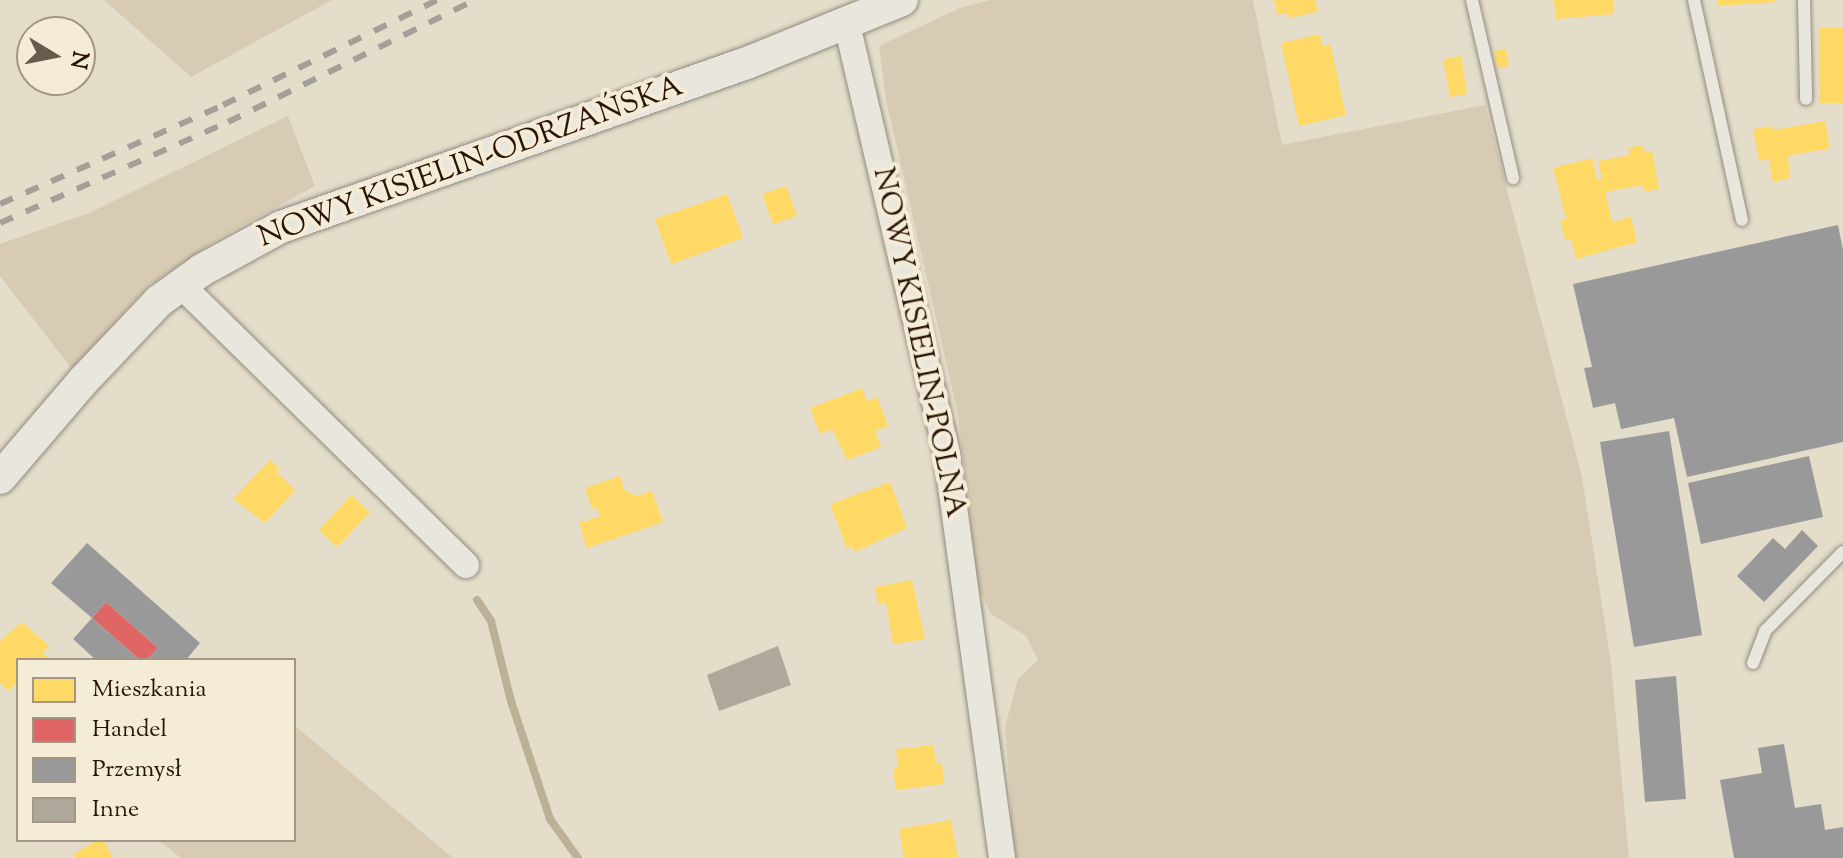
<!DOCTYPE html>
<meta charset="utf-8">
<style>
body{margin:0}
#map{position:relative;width:1843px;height:858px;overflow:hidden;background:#e4ddca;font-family:"Sorts Mill Goudy",serif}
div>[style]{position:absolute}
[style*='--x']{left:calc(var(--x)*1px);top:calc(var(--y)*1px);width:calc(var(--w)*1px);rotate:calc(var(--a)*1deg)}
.green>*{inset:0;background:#d7ccb3}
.homes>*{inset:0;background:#ffd966}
.shops>*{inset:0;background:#e06666}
.industry>*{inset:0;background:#999}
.stream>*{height:8px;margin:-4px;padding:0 4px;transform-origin:4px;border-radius:4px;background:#bcb097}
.building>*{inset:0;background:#aea89b}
.roads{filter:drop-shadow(0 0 2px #928b7f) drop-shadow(0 0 2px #928b7f)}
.service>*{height:12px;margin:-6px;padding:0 6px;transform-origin:6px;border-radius:6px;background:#e9e6dd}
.minor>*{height:26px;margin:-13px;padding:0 13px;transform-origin:13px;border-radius:13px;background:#e9e6dd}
.tertiary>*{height:32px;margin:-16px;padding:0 16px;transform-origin:16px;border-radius:16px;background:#e9e6dd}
.rail>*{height:6px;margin-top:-3px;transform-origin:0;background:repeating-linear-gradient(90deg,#a49f97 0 14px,transparent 0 28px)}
span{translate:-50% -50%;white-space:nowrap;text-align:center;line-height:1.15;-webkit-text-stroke:8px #f4ecd6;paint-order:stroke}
.street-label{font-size:30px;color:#291408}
.legend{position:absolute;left:16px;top:658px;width:280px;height:184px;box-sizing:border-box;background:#f4ecd6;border:2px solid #a39684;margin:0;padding:10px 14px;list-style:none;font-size:24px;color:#291408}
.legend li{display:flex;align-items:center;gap:16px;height:40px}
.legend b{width:40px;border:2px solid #a39684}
.north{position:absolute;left:16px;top:16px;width:80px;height:80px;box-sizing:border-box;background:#f4ecd6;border:2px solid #a39684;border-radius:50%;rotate:100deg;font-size:22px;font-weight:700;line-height:32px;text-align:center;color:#291408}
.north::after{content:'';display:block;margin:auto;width:28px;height:36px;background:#6a5a4c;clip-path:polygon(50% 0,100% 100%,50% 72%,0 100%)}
</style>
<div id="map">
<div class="green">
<i style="clip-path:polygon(104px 0,332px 0,191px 77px)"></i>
<i style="clip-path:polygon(990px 0,1253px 0,1282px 145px,1485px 105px,1582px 477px,1611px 663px,1629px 858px,1010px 858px,1011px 806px,1005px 727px,1018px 679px,1038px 660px,1026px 636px,991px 614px,978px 586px,958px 414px,886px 100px,879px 46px,960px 8px)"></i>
<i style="clip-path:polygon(288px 116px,315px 186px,222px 237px,148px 286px,72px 369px,0 276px,0 244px,89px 213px)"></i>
<i style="clip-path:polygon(294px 725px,453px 858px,181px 858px,158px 840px,294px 840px)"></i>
</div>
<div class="homes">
<i style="clip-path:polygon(1274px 0,1315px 0,1318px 12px,1289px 18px,1288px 13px,1277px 15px)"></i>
<i style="clip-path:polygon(1554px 0,1613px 0,1614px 14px,1556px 19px)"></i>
<i style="clip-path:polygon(1717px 0,1775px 0,1775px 2px,1717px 6px)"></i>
<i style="clip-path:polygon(1819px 28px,1843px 28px,1843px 103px,1819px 103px)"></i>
<i style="clip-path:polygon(1320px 34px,1322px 46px,1330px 44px,1346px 115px,1299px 126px,1281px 43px)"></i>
<i style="clip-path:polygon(1506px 49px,1509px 66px,1497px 68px,1494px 51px)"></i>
<i style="clip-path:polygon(1461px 56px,1467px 94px,1450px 97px,1443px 59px)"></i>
<i style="clip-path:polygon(1825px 121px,1830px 148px,1788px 156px,1790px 178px,1772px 182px,1769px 159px,1759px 161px,1753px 129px,1772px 126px,1773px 130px)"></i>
<i style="clip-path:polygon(1642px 145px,1644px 152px,1652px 151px,1659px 189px,1645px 192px,1642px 185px,1605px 192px,1612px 222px,1631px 217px,1637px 242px,1576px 259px,1571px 239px,1565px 240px,1560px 221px,1566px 219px,1553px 168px,1592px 158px,1597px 180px,1602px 179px,1598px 161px,1630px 155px,1628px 148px)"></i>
<i style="clip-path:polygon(786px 186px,797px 216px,773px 224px,762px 194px)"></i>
<i style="clip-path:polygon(727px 194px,743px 238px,671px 264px,655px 219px)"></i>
<i style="clip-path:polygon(862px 388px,867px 401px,877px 397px,888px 426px,875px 431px,881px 447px,847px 460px,832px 429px,820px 434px,810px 408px)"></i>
<i style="clip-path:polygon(270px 460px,280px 469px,276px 472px,295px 490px,265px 523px,233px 499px)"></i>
<i style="clip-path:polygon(620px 476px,625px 491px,637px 496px,652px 491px,663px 522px,587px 548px,579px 523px,600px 516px,597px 508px,592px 509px,585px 488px)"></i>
<i style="clip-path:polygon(890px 482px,907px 528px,854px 552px,852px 546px,847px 549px,830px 504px)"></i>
<i style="clip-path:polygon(351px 495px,370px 512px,337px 547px,319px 530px)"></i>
<i style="clip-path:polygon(912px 580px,925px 639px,893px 644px,886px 603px,878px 604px,875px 587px)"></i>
<i style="clip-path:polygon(22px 622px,49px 646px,42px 653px,52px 660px,18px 660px,18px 686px,15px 684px,9px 691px,0 683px,0 641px)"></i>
<i style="clip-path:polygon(933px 745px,936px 763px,942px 763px,944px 784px,896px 790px,893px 769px,898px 768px,896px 749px)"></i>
<i style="clip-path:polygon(951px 820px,958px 858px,904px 858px,899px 829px)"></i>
<i style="clip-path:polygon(98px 840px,103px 840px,113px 858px,75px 858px,73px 854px)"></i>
</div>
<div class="shops">
<i style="clip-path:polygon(106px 602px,158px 648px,147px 660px,140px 660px,92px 618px)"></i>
</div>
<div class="industry">
<i style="clip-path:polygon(1838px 225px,1843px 250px,1843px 442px,1687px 477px,1674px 418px,1621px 429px,1615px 403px,1593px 408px,1584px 368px,1592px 367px,1573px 284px)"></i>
<i style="clip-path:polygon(1669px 431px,1702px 635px,1634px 647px,1600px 442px)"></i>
<i style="clip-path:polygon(1809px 456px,1823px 517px,1701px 544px,1688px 483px)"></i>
<i style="clip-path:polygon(1802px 530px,1818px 546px,1764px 602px,1737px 576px,1773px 538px,1785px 549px)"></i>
<i style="clip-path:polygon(87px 543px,200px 643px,186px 660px,147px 660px,158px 648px,106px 602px,92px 618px,51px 583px)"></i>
<i style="clip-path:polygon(92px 618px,140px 660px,96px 660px,73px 639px)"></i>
<i style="clip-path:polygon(1676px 676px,1686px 799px,1645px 802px,1635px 680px)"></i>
<i style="clip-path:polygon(1784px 744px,1795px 808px,1821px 804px,1825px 830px,1843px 827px,1843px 858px,1734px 858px,1720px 780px,1762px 773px,1758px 748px)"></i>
</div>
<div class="stream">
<i style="--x:477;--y:600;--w:25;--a:56"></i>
<i style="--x:491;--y:621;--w:82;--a:76"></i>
<i style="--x:511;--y:701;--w:124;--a:71.7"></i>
<i style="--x:550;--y:819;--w:48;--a:54.3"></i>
</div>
<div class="building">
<i style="clip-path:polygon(778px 646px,791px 685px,719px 711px,707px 675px)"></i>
</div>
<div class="roads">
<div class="service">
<i style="--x:1472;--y:0;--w:183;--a:77"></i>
<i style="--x:1694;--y:0;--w:225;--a:77.7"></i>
<i style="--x:1804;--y:0;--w:99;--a:88.8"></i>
<i style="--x:1753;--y:663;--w:34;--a:-69"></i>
<i style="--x:1765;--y:631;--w:111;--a:-45.4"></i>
</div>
<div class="minor">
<i style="--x:846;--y:20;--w:441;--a:76.9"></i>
<i style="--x:946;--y:449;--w:413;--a:82.2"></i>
<i style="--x:180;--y:284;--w:401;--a:44.5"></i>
</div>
<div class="tertiary">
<i style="--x:0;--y:478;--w:129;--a:-49.4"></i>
<i style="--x:84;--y:380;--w:109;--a:-46.5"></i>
<i style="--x:159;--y:301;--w:53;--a:-35.8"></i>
<i style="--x:202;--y:270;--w:90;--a:-28.6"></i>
<i style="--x:281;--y:227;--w:494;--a:-19.4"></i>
<i style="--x:747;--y:63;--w:167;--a:-22.1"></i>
</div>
</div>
<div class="rail">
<i style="--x:0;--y:204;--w:244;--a:-23.9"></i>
<i style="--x:223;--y:105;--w:238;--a:-26.1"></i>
<i style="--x:0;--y:223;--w:249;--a:-23.9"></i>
<i style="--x:228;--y:122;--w:275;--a:-26.3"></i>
</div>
<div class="street-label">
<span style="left:471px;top:163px;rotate:-20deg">NOWY KISIELIN-ODRZAŃSKA</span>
<span style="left:918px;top:343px;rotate:78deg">NOWY KISIELIN-POLNA</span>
</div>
<ul class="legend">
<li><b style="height:22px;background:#ffd966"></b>Mieszkania</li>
<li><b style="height:22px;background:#e06666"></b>Handel</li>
<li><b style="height:22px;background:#999"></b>Przemysł</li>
<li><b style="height:22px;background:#aea89b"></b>Inne</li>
</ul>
<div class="north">N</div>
</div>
